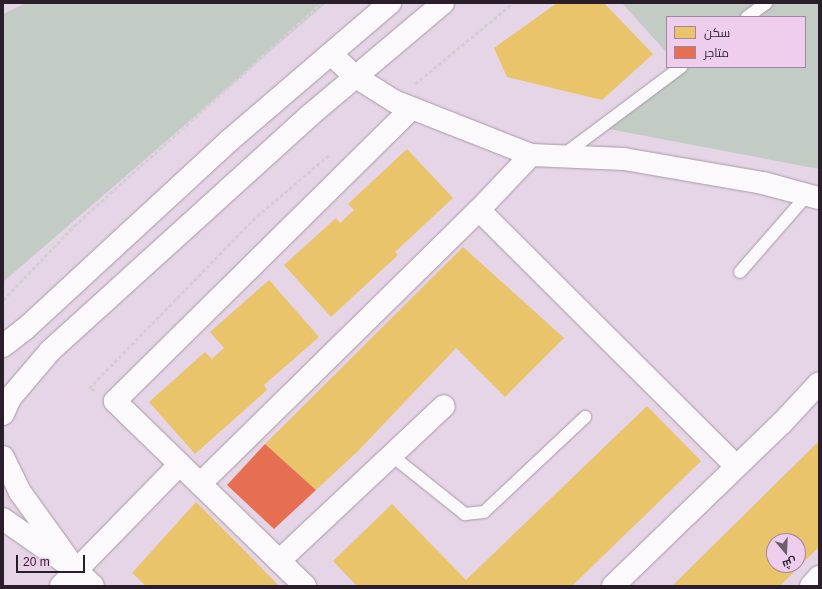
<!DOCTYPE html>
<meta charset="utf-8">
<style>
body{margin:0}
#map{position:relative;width:822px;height:589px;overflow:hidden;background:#e6d5e6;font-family:Helvetica,Cairo,sans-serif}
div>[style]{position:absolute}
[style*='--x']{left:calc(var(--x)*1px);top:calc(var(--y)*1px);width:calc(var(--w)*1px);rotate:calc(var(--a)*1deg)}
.green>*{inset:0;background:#c3ccc4}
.homes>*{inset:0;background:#e9c46a}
.shops>*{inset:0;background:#e76f51}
.path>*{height:2.5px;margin-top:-1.25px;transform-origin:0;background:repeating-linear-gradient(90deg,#d5cfd5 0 4px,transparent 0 6px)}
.roads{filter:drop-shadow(0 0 1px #a698a6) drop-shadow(0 0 1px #a698a6)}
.lane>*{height:12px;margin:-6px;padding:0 6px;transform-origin:6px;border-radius:6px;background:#fbf9fb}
.street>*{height:22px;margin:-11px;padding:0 11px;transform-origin:11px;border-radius:11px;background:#fbf9fb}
.secondary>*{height:22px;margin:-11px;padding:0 11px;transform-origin:11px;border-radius:11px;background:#fbf9fb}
.highway>*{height:22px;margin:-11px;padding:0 11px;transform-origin:11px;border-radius:11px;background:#fbf9fb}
span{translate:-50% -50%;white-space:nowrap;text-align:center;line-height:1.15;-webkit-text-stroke:4px #eecded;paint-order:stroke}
.frame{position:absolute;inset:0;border:4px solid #2a1e2a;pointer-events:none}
.legend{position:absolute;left:666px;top:16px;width:140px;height:52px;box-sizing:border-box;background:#eecded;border:1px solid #a0879f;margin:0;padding:5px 7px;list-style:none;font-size:12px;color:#2a1e2a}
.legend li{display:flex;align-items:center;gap:8px;height:20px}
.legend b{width:20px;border:1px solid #a0879f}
.north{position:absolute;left:766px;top:533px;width:40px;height:40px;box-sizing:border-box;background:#eecded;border:1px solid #a0879f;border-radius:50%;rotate:161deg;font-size:11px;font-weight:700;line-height:16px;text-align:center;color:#2a1e2a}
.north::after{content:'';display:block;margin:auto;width:14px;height:18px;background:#6c5e6c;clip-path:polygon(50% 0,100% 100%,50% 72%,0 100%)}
.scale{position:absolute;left:16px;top:555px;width:69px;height:18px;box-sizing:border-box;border:2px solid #2a1e2a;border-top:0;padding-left:5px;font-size:12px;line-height:14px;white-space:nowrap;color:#2a1e2a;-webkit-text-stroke:3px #eecded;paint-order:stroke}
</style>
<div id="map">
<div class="green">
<i style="clip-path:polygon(26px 3px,326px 3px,3px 282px,3px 14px)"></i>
<i style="clip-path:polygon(622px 3px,819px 3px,819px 169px,593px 126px,672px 67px,805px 67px,805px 17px,667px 17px,667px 53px)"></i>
</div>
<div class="homes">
<i style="clip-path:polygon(557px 3px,604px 3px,653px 54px,602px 100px,507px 77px,494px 48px)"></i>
<i style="clip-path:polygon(407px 149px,453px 198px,395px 252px,398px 255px,331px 317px,284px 265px,336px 218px,340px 223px,354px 210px,348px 204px)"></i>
<i style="clip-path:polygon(463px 247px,564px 338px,505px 397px,456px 348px,358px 451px,316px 490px,265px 444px)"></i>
<i style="clip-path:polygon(269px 280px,319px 337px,264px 385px,267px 390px,195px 454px,149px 402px,205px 352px,212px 359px,224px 348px,210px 332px)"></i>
<i style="clip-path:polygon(647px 406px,701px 461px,572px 586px,357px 586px,333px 561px,392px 504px,466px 580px)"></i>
<i style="clip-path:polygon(evenodd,819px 441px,819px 547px,780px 586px,672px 586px,819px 441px,774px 541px,798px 541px,798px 565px,774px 565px,774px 541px)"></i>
<i style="clip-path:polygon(196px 502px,244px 550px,279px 586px,146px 586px,132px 573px)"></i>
</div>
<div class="shops">
<i style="clip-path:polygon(265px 444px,316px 490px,274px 529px,227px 485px)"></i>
</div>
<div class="path">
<i style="--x:415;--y:84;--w:127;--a:-39.6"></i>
<i style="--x:3;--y:300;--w:103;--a:-46.2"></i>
<i style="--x:74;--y:226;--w:334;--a:-42"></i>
<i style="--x:95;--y:391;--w:7;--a:-153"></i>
<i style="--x:89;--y:388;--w:240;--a:-45.7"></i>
<i style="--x:257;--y:216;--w:94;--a:-40.3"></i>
</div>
<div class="roads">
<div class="lane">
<i style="--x:747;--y:17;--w:24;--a:-36"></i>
<i style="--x:562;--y:156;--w:149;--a:-36.8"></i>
<i style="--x:740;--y:272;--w:103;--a:-48.9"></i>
<i style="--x:391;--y:455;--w:95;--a:38.6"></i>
<i style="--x:465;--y:514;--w:19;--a:-6"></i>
<i style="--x:484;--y:512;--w:139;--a:-43.2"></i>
</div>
<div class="street">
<i style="--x:332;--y:55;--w:33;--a:43"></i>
<i style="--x:356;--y:77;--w:45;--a:32.3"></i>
<i style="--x:394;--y:101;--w:147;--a:21.5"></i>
<i style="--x:531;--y:155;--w:93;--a:2.5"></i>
<i style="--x:624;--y:159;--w:141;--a:9.8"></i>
<i style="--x:763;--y:183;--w:58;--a:15"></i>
<i style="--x:479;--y:210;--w:363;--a:44.9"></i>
<i style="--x:200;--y:484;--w:391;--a:-44.5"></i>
<i style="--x:479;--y:210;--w:76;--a:-46.6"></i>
<i style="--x:279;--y:561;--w:226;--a:-43.2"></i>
<i style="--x:61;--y:586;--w:170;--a:-45.7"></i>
<i style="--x:305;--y:586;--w:265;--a:-135.8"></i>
<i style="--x:115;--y:401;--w:416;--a:-44.6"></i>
<i style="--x:613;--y:586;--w:235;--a:-44"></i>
<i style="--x:782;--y:423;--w:54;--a:-47.2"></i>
<i style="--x:811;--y:586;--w:12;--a:-48"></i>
</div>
<div class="secondary">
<i style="--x:3;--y:457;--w:39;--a:64"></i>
<i style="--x:20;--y:492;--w:96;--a:54.3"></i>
<i style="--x:3;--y:519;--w:89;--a:34.9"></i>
<i style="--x:76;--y:570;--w:23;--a:43"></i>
</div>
<div class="highway">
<i style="--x:3;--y:346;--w:28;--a:-38"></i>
<i style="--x:25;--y:329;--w:279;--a:-42.7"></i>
<i style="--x:230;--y:140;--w:211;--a:-40.6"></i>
<i style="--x:3;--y:414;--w:17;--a:-66"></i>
<i style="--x:10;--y:398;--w:62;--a:-49.6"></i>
<i style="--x:50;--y:351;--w:350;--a:-42.2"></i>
<i style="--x:309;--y:116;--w:175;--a:-40.1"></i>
</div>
</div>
<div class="frame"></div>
<ul class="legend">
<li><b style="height:11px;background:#e9c46a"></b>سكن</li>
<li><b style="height:11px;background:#e76f51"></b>متاجر</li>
</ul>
<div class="north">ش</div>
<div class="scale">20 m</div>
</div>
